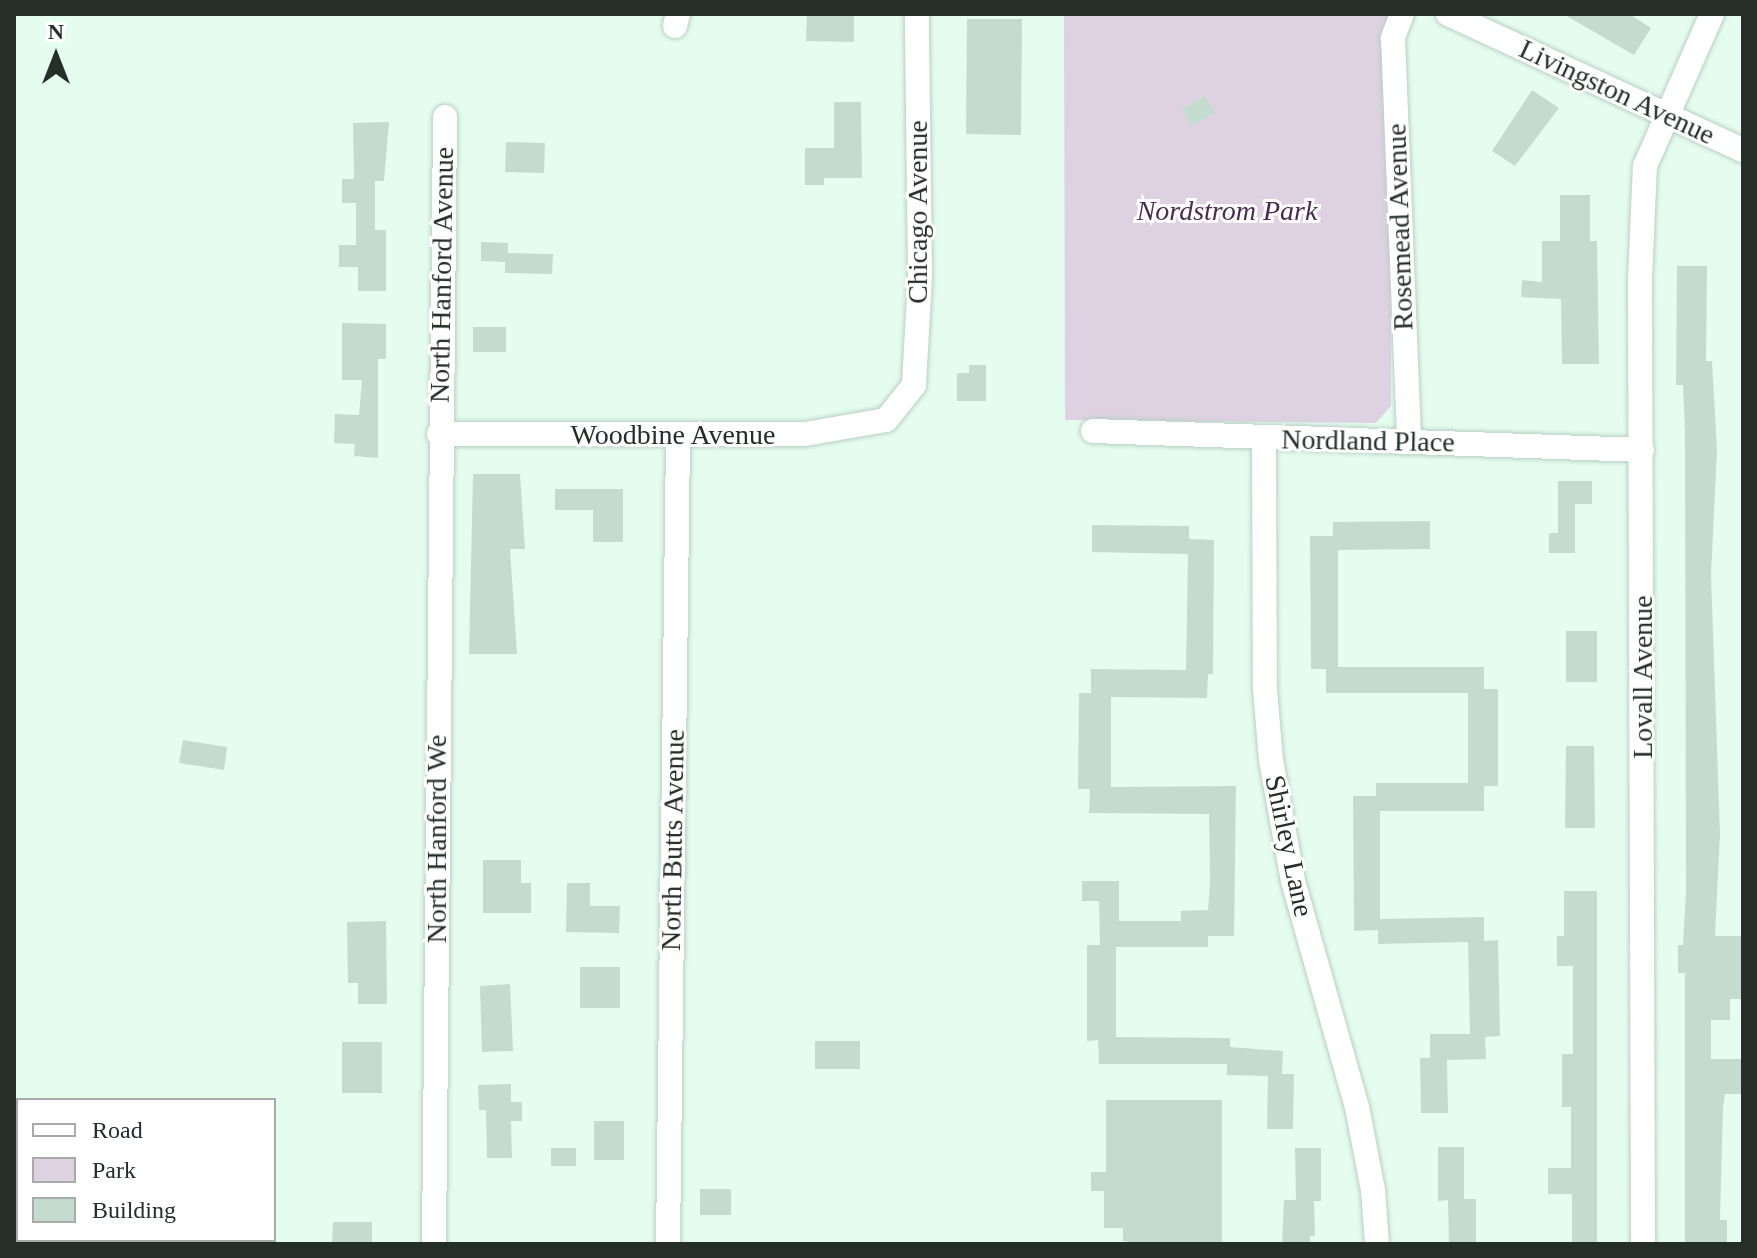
<!DOCTYPE html>
<style>
body{margin:0}
#map{position:relative;width:1757px;height:1258px;overflow:hidden;background:#e5fdee;font-family:Georgia,serif}
div>[style]{position:absolute}
[style*='--x']{left:calc(var(--x)*1px);top:calc(var(--y)*1px);width:calc(var(--w)*1px);rotate:calc(var(--a)*1deg)}
.green>*{inset:0;background:#ded2e2}
.building>*{inset:0;background:#c4dccd}
.roads{filter:drop-shadow(0 0 2px #b8d0c2) drop-shadow(0 0 2px #b8d0c2)}
.minor>*{height:24px;margin:-12px;padding:0 12px;transform-origin:12px;border-radius:12px;background:#fff}
span{translate:-50% -50%;white-space:nowrap;text-align:center;line-height:1.15;-webkit-text-stroke:6px #fff;paint-order:stroke}
.street-label{font-size:28px;color:#252e29}
.park-label{font-size:28px;color:#482d51;font-style:italic}
.frame{position:absolute;inset:0;border:16px solid #252e29;pointer-events:none}
.legend{position:absolute;left:16px;top:1098px;width:260px;height:144px;box-sizing:border-box;background:#fff;border:2px solid #a8aba9;margin:0;padding:10px 14px;list-style:none;font-size:24px;color:#252e29}
.legend li{display:flex;align-items:center;gap:16px;height:40px}
.legend b{width:40px;border:2px solid #a8aba9}
.north{position:absolute;left:16px;top:16px;width:80px;height:80px;-webkit-text-stroke:6px #fff;paint-order:stroke;rotate:0deg;font-size:22px;font-weight:700;line-height:32px;text-align:center;color:#252e29}
.north::after{content:'';display:block;margin:auto;width:28px;height:36px;background:#252e29;clip-path:polygon(50% 0,100% 100%,50% 72%,0 100%)}
</style>
<div id="map">
<div class="green">
<i style="clip-path:polygon(1064px 14px,1391px 14px,1391px 406px,1376px 423px,1065px 420px)"></i>
</div>
<div class="building">
<i style="clip-path:polygon(807px 14px,854px 14px,854px 42px,806px 41px)"></i>
<i style="clip-path:polygon(1563px 14px,1629px 14px,1651px 28px,1634px 55px)"></i>
<i style="clip-path:polygon(967px 19px,1022px 19px,1021px 135px,966px 134px)"></i>
<i style="clip-path:polygon(1532px 90px,1559px 108px,1515px 166px,1492px 151px)"></i>
<i style="clip-path:polygon(1205px 96px,1215px 113px,1191px 126px,1182px 109px)"></i>
<i style="clip-path:polygon(834px 102px,861px 102px,862px 178px,824px 178px,824px 185px,805px 185px,805px 148px,834px 148px)"></i>
<i style="clip-path:polygon(389px 122px,384px 181px,375px 181px,375px 230px,386px 230px,386px 291px,358px 291px,358px 267px,339px 267px,339px 245px,356px 245px,356px 203px,342px 203px,342px 179px,354px 179px,353px 123px)"></i>
<i style="clip-path:polygon(506px 142px,545px 143px,544px 173px,505px 172px)"></i>
<i style="clip-path:polygon(1560px 195px,1590px 195px,1590px 241px,1597px 241px,1599px 364px,1562px 364px,1561px 299px,1521px 297px,1522px 280px,1542px 282px,1542px 241px,1560px 241px)"></i>
<i style="clip-path:polygon(481px 242px,508px 243px,508px 253px,553px 254px,552px 274px,505px 273px,505px 262px,481px 261px)"></i>
<i style="clip-path:polygon(1677px 266px,1707px 266px,1706px 361px,1712px 361px,1717px 450px,1711px 575px,1720px 834px,1715px 936px,1743px 936px,1743px 999px,1730px 999px,1730px 1020px,1711px 1020px,1711px 1059px,1743px 1059px,1743px 1094px,1725px 1094px,1723px 1108px,1720px 1220px,1727px 1220px,1727px 1244px,1685px 1244px,1685px 973px,1678px 973px,1678px 945px,1683px 945px,1686px 893px,1685px 431px,1683px 385px,1676px 385px)"></i>
<i style="clip-path:polygon(342px 323px,386px 324px,386px 359px,378px 359px,378px 458px,354px 456px,355px 444px,334px 443px,335px 414px,359px 415px,362px 380px,342px 380px)"></i>
<i style="clip-path:polygon(473px 327px,506px 327px,506px 352px,473px 352px)"></i>
<i style="clip-path:polygon(969px 365px,986px 365px,986px 401px,957px 401px,957px 373px,969px 373px)"></i>
<i style="clip-path:polygon(473px 474px,520px 474px,525px 549px,510px 549px,517px 654px,469px 654px)"></i>
<i style="clip-path:polygon(1558px 481px,1592px 481px,1592px 504px,1575px 504px,1575px 553px,1549px 553px,1549px 533px,1558px 533px)"></i>
<i style="clip-path:polygon(555px 489px,623px 489px,623px 542px,593px 542px,593px 510px,555px 510px)"></i>
<i style="clip-path:polygon(1430px 521px,1430px 549px,1338px 550px,1338px 667px,1484px 667px,1484px 689px,1498px 689px,1498px 786px,1484px 786px,1484px 811px,1380px 811px,1380px 919px,1484px 917px,1484px 941px,1498px 940px,1500px 1036px,1485px 1037px,1486px 1059px,1447px 1060px,1448px 1113px,1421px 1113px,1420px 1058px,1430px 1058px,1430px 1034px,1470px 1034px,1468px 942px,1378px 944px,1378px 930px,1354px 931px,1353px 796px,1376px 796px,1376px 783px,1468px 783px,1468px 693px,1326px 693px,1326px 669px,1311px 669px,1310px 536px,1333px 536px,1333px 522px)"></i>
<i style="clip-path:polygon(1092px 525px,1189px 526px,1189px 539px,1214px 540px,1213px 674px,1208px 674px,1207px 698px,1111px 697px,1111px 787px,1236px 786px,1234px 936px,1208px 936px,1208px 947px,1116px 947px,1116px 1037px,1230px 1038px,1230px 1047px,1283px 1051px,1282px 1074px,1294px 1074px,1293px 1129px,1267px 1129px,1268px 1076px,1227px 1075px,1227px 1064px,1099px 1064px,1098px 1040px,1087px 1041px,1087px 945px,1100px 945px,1099px 901px,1082px 901px,1082px 881px,1119px 881px,1119px 921px,1181px 921px,1181px 911px,1208px 910px,1210px 881px,1209px 814px,1089px 813px,1090px 789px,1078px 789px,1079px 693px,1091px 693px,1091px 669px,1186px 670px,1188px 554px,1092px 552px)"></i>
<i style="clip-path:polygon(1566px 631px,1597px 631px,1597px 682px,1566px 682px)"></i>
<i style="clip-path:polygon(183px 740px,227px 747px,224px 770px,179px 763px)"></i>
<i style="clip-path:polygon(1566px 746px,1594px 746px,1595px 828px,1565px 828px)"></i>
<i style="clip-path:polygon(483px 860px,521px 860px,521px 883px,531px 883px,531px 913px,483px 913px)"></i>
<i style="clip-path:polygon(567px 883px,590px 883px,590px 906px,620px 906px,619px 933px,566px 932px)"></i>
<i style="clip-path:polygon(1564px 891px,1597px 891px,1597px 1244px,1572px 1244px,1572px 1194px,1548px 1194px,1548px 1168px,1571px 1168px,1571px 1107px,1562px 1107px,1562px 1054px,1573px 1054px,1573px 966px,1557px 966px,1557px 936px,1564px 936px)"></i>
<i style="clip-path:polygon(386px 921px,387px 1004px,358px 1004px,358px 983px,348px 983px,347px 922px)"></i>
<i style="clip-path:polygon(580px 967px,620px 967px,620px 1008px,580px 1008px)"></i>
<i style="clip-path:polygon(510px 984px,513px 1051px,482px 1052px,480px 986px)"></i>
<i style="clip-path:polygon(815px 1041px,860px 1041px,860px 1069px,815px 1069px)"></i>
<i style="clip-path:polygon(342px 1042px,382px 1042px,382px 1093px,342px 1093px)"></i>
<i style="clip-path:polygon(511px 1084px,511px 1102px,522px 1102px,522px 1121px,511px 1121px,512px 1158px,487px 1158px,486px 1110px,479px 1110px,478px 1085px)"></i>
<i style="clip-path:polygon(1106px 1100px,1222px 1100px,1222px 1244px,1143px 1244px,1123px 1241px,1123px 1228px,1104px 1228px,1104px 1191px,1091px 1191px,1091px 1172px,1106px 1172px)"></i>
<i style="clip-path:polygon(594px 1121px,624px 1121px,624px 1160px,594px 1160px)"></i>
<i style="clip-path:polygon(1438px 1147px,1464px 1147px,1464px 1199px,1476px 1199px,1476px 1244px,1449px 1244px,1448px 1200px,1438px 1201px)"></i>
<i style="clip-path:polygon(551px 1148px,576px 1148px,576px 1166px,551px 1166px)"></i>
<i style="clip-path:polygon(1295px 1148px,1321px 1148px,1321px 1201px,1314px 1201px,1315px 1236px,1310px 1236px,1310px 1244px,1282px 1244px,1284px 1200px,1296px 1200px)"></i>
<i style="clip-path:polygon(700px 1189px,731px 1189px,731px 1215px,700px 1215px)"></i>
<i style="clip-path:polygon(333px 1222px,372px 1222px,372px 1244px,332px 1244px)"></i>
</div>
<div class="roads">
<div class="minor">
<i style="--x:1402;--y:14;--w:26;--a:111"></i>
<i style="--x:1393;--y:38;--w:403;--a:87.7"></i>
<i style="--x:1448;--y:14;--w:325;--a:24.8"></i>
<i style="--x:675;--y:26;--w:12;--a:-76"></i>
<i style="--x:1093;--y:431;--w:549;--a:1.98"></i>
<i style="--x:439;--y:434;--w:366;--a:0"></i>
<i style="--x:805;--y:434;--w:82;--a:-9.8"></i>
<i style="--x:886;--y:420;--w:45;--a:-51.3"></i>
<i style="--x:914;--y:385;--w:109;--a:-86.8"></i>
<i style="--x:920;--y:276;--w:262;--a:-90.7"></i>
<i style="--x:1264;--y:439;--w:250;--a:89.8"></i>
<i style="--x:1265;--y:689;--w:71;--a:85.2"></i>
<i style="--x:1271;--y:760;--w:123;--a:79.7"></i>
<i style="--x:1293;--y:881;--w:235;--a:74.2"></i>
<i style="--x:1357;--y:1107;--w:85;--a:79.1"></i>
<i style="--x:1373;--y:1190;--w:54;--a:85.8"></i>
<i style="--x:434;--y:1244;--w:1127;--a:-89.44"></i>
<i style="--x:668;--y:1244;--w:808;--a:-89.29"></i>
<i style="--x:1643;--y:1244;--w:965;--a:-90.18"></i>
<i style="--x:1640;--y:279;--w:113;--a:-87.5"></i>
<i style="--x:1645;--y:166;--w:166;--a:-66.2"></i>
</div>
</div>
<div class="street-label">
<span style="left:1617px;top:92px;rotate:25deg">Livingston Avenue</span>
<span style="left:918px;top:212px;rotate:-90deg">Chicago Avenue</span>
<span style="left:1400px;top:227px;rotate:-92deg">Rosemead Avenue</span>
<span style="left:442px;top:275px;rotate:-89deg">North Hanford Avenue</span>
<span style="left:673px;top:435px">Woodbine Avenue</span>
<span style="left:1368px;top:441px;rotate:1deg">Nordland Place</span>
<span style="left:1643px;top:677px;rotate:-90deg">Lovall Avenue</span>
<span style="left:437px;top:839px;rotate:-90deg">North Hanford We</span>
<span style="left:673px;top:840px;rotate:-89deg">North Butts Avenue</span>
<span style="left:1289px;top:846px;rotate:78deg">Shirley Lane</span>
</div>
<div class="park-label">
<span style="left:1227px;top:211px">Nordstrom Park</span>
</div>
<div class="frame"></div>
<ul class="legend">
<li><b style="height:10px;background:#fff"></b>Road</li>
<li><b style="height:22px;background:#ded2e2"></b>Park</li>
<li><b style="height:22px;background:#c4dccd"></b>Building</li>
</ul>
<div class="north">N</div>
</div>
